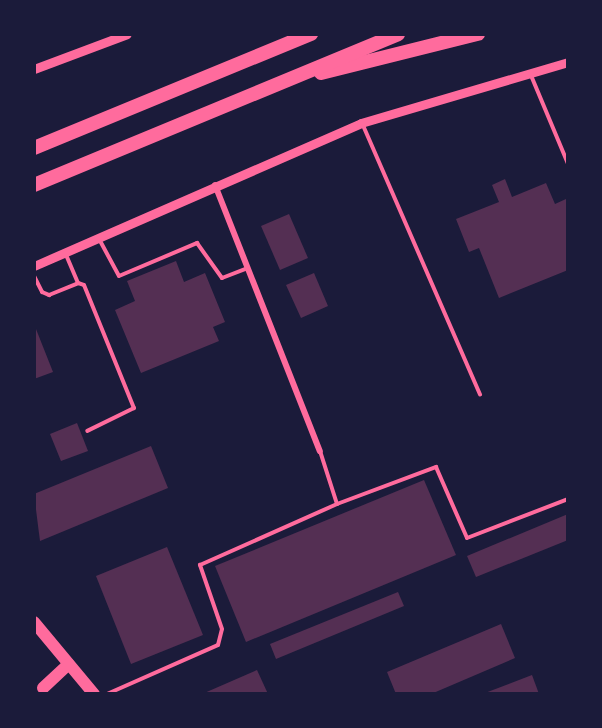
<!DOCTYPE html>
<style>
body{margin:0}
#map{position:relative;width:602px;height:728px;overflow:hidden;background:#1b1b3a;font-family:"Open Sans",sans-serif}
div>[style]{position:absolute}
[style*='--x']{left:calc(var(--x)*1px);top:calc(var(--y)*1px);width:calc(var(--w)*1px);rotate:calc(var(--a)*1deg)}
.building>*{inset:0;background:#542f53}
.service>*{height:4px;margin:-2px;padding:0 2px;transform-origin:2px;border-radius:2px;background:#ff6b9d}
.minor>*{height:6px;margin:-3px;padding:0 3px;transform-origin:3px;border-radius:3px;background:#ff6b9d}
.tertiary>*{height:9px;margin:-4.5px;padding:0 4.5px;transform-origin:4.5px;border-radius:4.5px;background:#ff6b9d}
.primary>*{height:12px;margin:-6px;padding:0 6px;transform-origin:6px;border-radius:6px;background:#ff6b9d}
.motorway>*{height:14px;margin:-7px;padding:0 7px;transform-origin:7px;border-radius:7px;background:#ff6b9d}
span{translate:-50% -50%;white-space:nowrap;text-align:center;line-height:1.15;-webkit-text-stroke:4.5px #1b1b3a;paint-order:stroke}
.frame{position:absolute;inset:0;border:36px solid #1b1b3a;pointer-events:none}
</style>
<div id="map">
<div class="building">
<i style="clip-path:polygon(505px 179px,512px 197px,546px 183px,555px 204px,566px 199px,568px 270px,499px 298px,479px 248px,469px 252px,456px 219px,499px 202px,492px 185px)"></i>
<i style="clip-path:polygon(289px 214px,308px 258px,280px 270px,261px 226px)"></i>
<i style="clip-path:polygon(176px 261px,184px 282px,205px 273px,225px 322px,213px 327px,219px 341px,141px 373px,115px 310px,135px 301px,127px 281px)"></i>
<i style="clip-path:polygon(314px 273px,328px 306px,301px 318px,286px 285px)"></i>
<i style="clip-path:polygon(34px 324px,53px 372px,34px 379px)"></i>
<i style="clip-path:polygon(77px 423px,88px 451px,61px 461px,50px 434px)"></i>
<i style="clip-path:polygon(151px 446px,168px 488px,40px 541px,34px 494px)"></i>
<i style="clip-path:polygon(424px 480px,456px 555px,246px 642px,215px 566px)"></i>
<i style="clip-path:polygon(568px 514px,568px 540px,476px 577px,467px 556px)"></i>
<i style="clip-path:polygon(167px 547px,203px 635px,131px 664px,96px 576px)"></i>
<i style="clip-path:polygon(398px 592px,404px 606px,276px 659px,270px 644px)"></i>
<i style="clip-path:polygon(501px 624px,515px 658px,431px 694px,396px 694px,387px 672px)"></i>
<i style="clip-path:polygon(257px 670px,268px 694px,202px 694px)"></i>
<i style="clip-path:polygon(532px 675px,539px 694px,485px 694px,485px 693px)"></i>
</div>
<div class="service">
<i style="--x:530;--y:73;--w:99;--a:67.3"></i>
<i style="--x:362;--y:123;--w:296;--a:66.5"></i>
<i style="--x:98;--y:237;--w:44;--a:61.7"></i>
<i style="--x:119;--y:276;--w:85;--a:-22.9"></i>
<i style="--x:197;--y:243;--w:43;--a:54.5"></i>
<i style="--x:222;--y:278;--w:28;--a:-21"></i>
<i style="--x:34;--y:276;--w:18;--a:63"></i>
<i style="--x:42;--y:292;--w:8;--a:23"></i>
<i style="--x:49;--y:295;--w:31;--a:-22"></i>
<i style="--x:78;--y:283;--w:33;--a:-113"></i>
<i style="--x:78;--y:283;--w:6;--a:18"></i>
<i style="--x:84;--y:285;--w:133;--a:67.9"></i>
<i style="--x:134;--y:408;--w:52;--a:153.9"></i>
<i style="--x:337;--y:504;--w:106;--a:-20.5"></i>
<i style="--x:436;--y:467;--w:77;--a:66.4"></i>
<i style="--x:467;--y:538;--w:108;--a:-21.1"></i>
<i style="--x:107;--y:694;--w:121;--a:-23.8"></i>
<i style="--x:218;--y:645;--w:16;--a:-76"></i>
<i style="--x:222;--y:629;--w:68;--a:-109"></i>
<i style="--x:200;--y:565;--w:150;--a:-24"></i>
<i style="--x:337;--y:504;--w:56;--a:-107.8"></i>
</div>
<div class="minor">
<i style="--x:215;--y:185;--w:286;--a:68.5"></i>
</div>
<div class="tertiary">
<i style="--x:34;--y:69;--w:99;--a:-20.6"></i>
<i style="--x:34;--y:266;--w:357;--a:-23.6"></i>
<i style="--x:361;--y:123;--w:216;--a:-16.4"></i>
</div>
<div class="primary">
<i style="--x:34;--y:622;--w:94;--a:50.2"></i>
<i style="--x:43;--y:688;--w:35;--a:-43"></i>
</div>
<div class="motorway">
<i style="--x:321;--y:73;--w:162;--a:-14"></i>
<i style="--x:34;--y:148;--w:300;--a:-22.4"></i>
<i style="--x:34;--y:185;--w:394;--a:-22.5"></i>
</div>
<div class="frame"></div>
</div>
